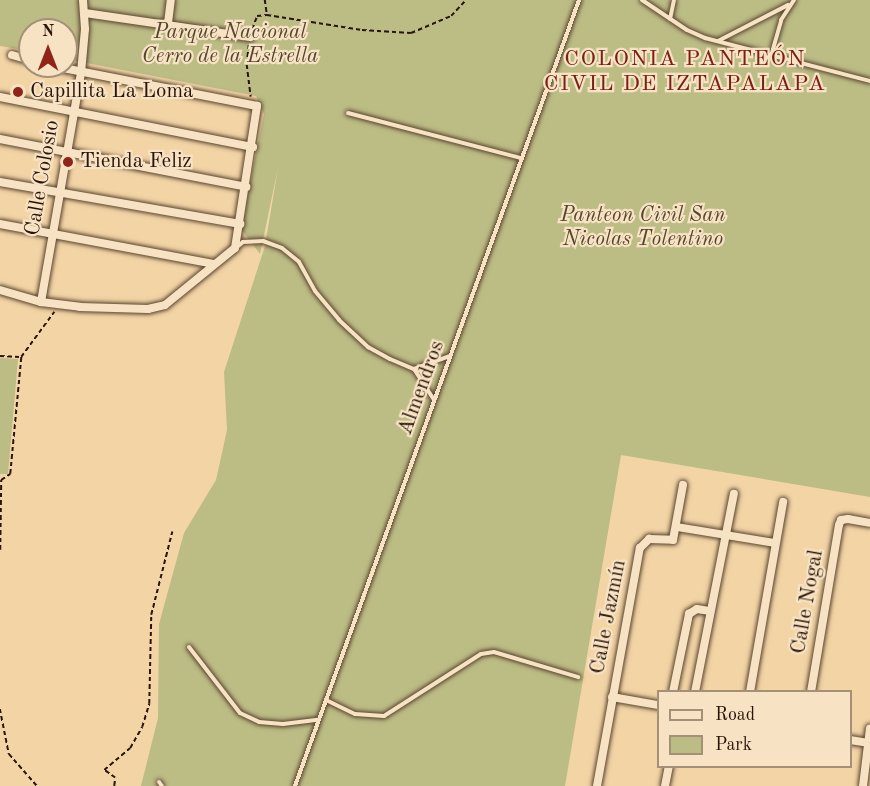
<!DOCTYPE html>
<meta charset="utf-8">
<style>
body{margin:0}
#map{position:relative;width:870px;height:786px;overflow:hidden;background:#f2d4a5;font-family:"Old Standard TT",serif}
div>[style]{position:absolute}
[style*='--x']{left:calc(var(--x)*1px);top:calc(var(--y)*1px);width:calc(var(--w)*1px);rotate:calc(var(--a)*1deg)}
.green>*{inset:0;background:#bcbc85}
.path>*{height:1.5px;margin-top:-0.75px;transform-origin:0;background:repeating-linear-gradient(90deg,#281408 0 4.5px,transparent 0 7.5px)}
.roads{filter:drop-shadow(0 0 2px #5a442f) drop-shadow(0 0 2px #5a442f)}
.service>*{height:4px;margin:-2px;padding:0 2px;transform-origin:2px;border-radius:2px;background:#f7e3c4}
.minor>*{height:8px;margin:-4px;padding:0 4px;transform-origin:4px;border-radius:4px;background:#f7e3c4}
.dots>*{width:16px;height:16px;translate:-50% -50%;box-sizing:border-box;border:3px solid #f7e3c4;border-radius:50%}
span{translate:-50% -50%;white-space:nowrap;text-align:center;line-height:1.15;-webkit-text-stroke:4.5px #f7e3c4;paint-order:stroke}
.park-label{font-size:21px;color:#54462e;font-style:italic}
.poi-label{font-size:21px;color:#281408}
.left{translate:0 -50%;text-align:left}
.street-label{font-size:21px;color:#281408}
.neighbourhood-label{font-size:22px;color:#7a1f14;letter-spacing:1.5px}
.legend{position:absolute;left:657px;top:690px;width:195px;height:78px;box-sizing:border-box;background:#f7e3c4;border:2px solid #a49079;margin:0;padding:8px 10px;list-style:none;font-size:18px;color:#281408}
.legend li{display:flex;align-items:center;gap:12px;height:30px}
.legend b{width:30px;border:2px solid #a49079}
.north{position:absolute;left:18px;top:18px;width:60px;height:60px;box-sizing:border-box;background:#f7e3c4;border:2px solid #a49079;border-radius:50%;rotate:0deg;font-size:16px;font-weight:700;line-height:24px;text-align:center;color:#281408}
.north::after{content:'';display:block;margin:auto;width:21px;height:27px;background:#8f2418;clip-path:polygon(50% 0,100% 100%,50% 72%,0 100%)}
</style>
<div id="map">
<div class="green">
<i style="clip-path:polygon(0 0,870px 0,870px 497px,621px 455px,565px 786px,141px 786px,158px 718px,159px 624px,184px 533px,216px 480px,227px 430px,224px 372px,265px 246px,278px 168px,260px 254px,241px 229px,264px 114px,256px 96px,66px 59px,66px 30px,30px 30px,30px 51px,0 46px)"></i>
<i style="clip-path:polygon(0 358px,18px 359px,8px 474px,0 474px)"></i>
</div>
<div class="path">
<i style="--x:265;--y:0;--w:15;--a:82"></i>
<i style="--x:252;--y:29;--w:14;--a:-69"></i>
<i style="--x:257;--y:16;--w:10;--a:-6"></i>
<i style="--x:267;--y:15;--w:96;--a:9"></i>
<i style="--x:362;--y:30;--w:49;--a:3.5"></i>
<i style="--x:411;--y:33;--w:43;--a:-23"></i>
<i style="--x:451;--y:16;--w:22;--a:-47"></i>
<i style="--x:249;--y:45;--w:20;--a:96"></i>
<i style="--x:247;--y:65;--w:32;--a:83"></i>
<i style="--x:0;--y:356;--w:20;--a:3"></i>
<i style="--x:0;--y:550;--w:70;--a:-89.2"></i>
<i style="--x:1;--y:480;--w:11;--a:-34"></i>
<i style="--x:10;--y:474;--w:118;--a:-84.6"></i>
<i style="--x:21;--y:357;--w:56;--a:-53.7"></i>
<i style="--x:0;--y:709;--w:46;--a:78.7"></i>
<i style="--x:9;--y:754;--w:43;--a:48.8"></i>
<i style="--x:114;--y:786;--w:8;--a:-83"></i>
<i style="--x:115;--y:778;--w:14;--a:-144"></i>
<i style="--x:104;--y:770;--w:34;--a:-40"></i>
<i style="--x:130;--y:748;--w:24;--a:-60"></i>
<i style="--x:142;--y:727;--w:24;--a:-73"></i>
<i style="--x:149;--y:704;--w:89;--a:-88.7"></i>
<i style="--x:151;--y:615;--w:86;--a:-75.8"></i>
</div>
<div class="roads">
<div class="service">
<i style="--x:642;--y:0;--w:54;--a:33.7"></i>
<i style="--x:687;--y:30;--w:20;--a:24"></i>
<i style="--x:705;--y:38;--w:171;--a:14.6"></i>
<i style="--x:670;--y:19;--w:19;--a:-78"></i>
<i style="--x:718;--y:41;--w:79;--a:-27.2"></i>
<i style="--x:771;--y:56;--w:37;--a:-74"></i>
<i style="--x:781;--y:20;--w:24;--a:-57"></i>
<i style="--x:348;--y:113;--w:179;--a:14.6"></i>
<i style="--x:237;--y:247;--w:8;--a:-40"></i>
<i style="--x:243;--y:242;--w:20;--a:-3"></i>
<i style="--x:263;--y:241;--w:20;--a:20"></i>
<i style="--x:282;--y:248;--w:22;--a:39"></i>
<i style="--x:299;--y:262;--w:33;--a:61"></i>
<i style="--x:315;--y:291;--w:38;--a:50"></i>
<i style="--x:339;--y:320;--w:40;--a:43"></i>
<i style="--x:368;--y:347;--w:25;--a:29"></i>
<i style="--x:390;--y:359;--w:26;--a:23"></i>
<i style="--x:414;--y:369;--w:37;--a:-20"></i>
<i style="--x:414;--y:369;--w:37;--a:57"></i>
<i style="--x:189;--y:647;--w:83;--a:52.3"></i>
<i style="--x:240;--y:713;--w:21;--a:25"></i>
<i style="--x:259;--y:722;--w:24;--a:5"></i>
<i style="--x:283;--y:724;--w:35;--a:-7"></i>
<i style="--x:326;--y:700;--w:32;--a:26"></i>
<i style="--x:355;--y:714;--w:29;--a:4"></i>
<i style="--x:384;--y:716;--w:115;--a:-32.6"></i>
<i style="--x:481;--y:654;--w:13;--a:-9"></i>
<i style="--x:494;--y:652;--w:88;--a:16.6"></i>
<i style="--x:159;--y:782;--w:5;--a:53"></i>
<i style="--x:295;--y:786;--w:836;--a:-70.13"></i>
</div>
<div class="minor">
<i style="--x:85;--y:13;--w:167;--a:8.3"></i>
<i style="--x:168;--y:23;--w:23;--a:-83"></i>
<i style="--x:12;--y:55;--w:19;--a:16"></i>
<i style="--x:0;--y:97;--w:258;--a:11.2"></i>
<i style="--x:0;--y:139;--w:251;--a:11"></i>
<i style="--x:0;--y:182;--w:244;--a:9.9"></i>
<i style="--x:0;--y:224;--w:217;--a:10.6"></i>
<i style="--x:0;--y:290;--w:43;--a:16.3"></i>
<i style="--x:41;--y:302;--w:39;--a:7"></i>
<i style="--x:80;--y:307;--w:68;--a:1.7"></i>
<i style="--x:148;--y:309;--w:17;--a:-13"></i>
<i style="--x:165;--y:305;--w:90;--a:-39.2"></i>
<i style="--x:235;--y:248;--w:144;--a:-81.2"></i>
<i style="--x:257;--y:106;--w:208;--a:-168.9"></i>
<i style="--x:41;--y:302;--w:232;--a:-80.1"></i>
<i style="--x:81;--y:73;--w:44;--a:-84.8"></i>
<i style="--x:85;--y:29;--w:29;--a:-94"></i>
<i style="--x:677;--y:527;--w:99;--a:9.3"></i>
<i style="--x:673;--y:692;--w:80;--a:-78.4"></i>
<i style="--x:689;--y:614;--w:9;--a:-32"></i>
<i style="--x:697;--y:609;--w:12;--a:9"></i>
<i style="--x:695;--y:692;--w:202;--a:-78.9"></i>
<i style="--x:750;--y:692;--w:193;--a:-80.1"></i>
<i style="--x:811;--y:692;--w:169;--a:-80.5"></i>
<i style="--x:839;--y:525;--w:5;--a:-68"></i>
<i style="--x:841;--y:520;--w:7;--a:-8"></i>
<i style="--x:848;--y:519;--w:22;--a:10"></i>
<i style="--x:612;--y:697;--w:47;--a:9.9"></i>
<i style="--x:850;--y:740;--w:20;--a:9"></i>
<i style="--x:597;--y:786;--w:242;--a:-79.8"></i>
<i style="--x:640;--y:548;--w:13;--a:-45"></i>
<i style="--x:649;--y:539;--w:24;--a:2"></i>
<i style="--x:673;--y:540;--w:56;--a:-79.7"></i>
<i style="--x:665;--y:786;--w:20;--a:-79"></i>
<i style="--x:863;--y:786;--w:58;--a:-83.1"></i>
</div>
</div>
<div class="dots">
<i style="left:18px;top:92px;background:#8f2418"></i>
<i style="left:68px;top:162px;background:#8f2418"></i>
</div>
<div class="park-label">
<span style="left:230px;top:45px">Parque Nacional<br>Cerro de la Estrella</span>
<span style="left:643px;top:228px">Panteon Civil San<br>Nicolas Tolentino</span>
</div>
<div class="poi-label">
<span class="left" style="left:30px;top:92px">Capillita La Loma</span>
<span class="left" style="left:80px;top:162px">Tienda Feliz</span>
</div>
<div class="street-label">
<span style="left:43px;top:178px;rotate:-80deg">Calle Colosio</span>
<span style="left:422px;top:388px;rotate:-70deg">Almendros</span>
<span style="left:808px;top:602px;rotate:-80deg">Calle Nogal</span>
<span style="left:609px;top:617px;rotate:-79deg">Calle Jazmín</span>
</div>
<div class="neighbourhood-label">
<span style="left:685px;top:72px">COLONIA PANTEÓN<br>CIVIL DE IZTAPALAPA</span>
</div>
<ul class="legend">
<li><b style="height:8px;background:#f7e3c4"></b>Road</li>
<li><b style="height:16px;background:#bcbc85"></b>Park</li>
</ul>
<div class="north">N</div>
</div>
